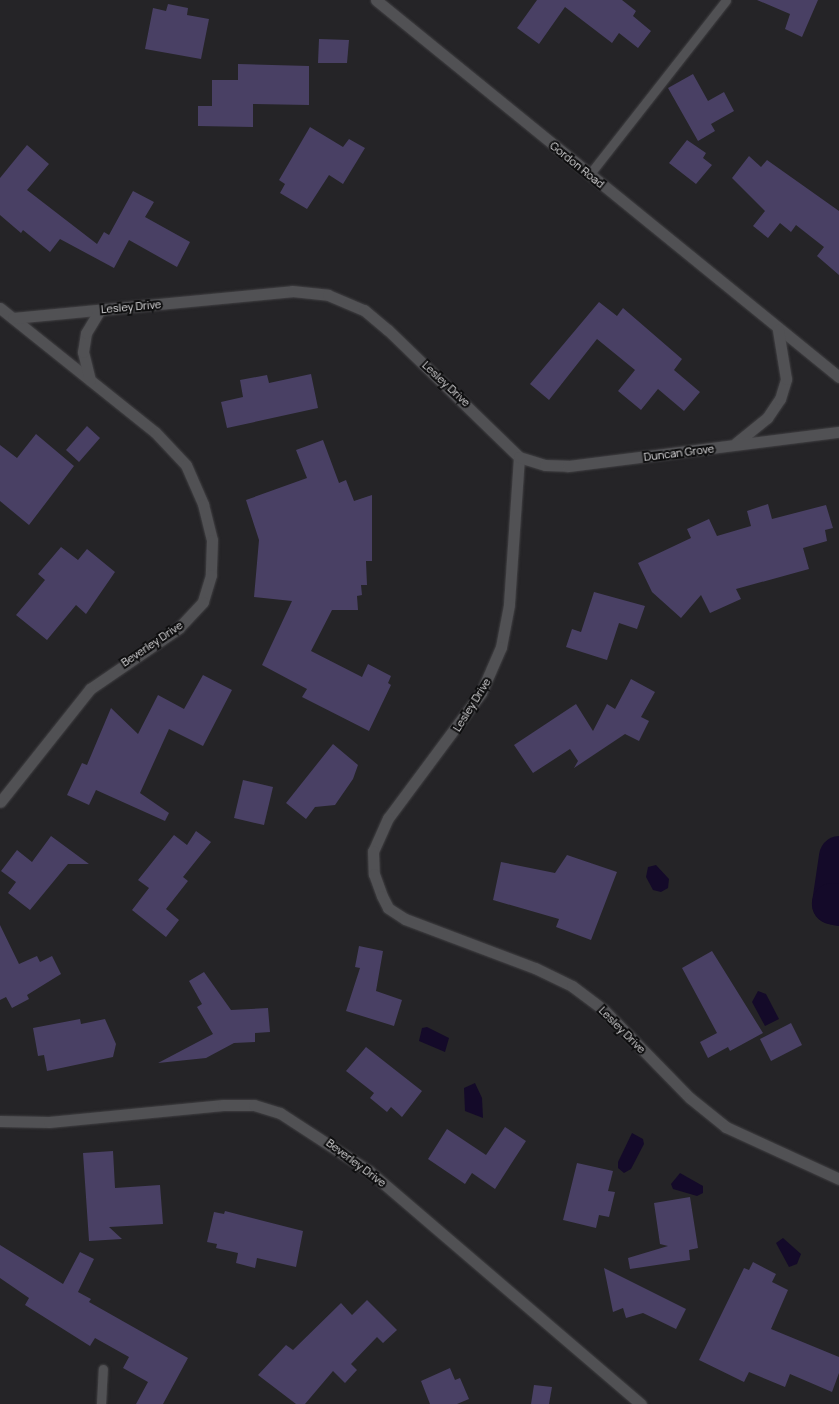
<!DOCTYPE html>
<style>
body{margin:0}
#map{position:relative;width:839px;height:1404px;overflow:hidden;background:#252427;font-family:Manrope,sans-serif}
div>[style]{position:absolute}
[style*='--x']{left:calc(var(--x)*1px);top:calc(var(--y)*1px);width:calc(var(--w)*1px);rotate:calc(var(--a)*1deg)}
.water>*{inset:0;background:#140a29}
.river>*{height:41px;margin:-20.5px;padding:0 20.5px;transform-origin:20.5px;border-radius:20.5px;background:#140a29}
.building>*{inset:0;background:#494064}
.roads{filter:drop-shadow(0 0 1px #414043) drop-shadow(0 0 1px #414043)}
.service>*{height:9px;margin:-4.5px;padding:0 4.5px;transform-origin:4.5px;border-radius:4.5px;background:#515154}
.minor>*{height:11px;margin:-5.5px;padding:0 5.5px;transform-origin:5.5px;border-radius:5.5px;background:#515154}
span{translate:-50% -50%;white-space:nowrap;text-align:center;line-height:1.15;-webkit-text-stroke:4px #0e0e0f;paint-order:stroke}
.street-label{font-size:11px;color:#e4e3e5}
</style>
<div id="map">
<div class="water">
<i style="clip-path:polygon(656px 865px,669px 879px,668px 888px,661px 892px,653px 890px,646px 877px,648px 867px)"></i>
<i style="clip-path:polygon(758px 991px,766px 994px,779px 1019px,765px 1026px,752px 1002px)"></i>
<i style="clip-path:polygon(427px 1027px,449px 1038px,445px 1052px,419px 1041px,422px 1028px)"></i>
<i style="clip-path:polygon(475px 1083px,482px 1098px,483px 1118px,465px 1111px,464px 1088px)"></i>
<i style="clip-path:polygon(632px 1133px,643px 1139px,644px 1144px,631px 1169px,624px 1173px,618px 1168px,618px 1162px)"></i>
<i style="clip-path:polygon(680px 1173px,703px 1186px,703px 1193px,697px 1196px,673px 1189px,671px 1184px)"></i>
<i style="clip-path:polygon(783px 1238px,801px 1254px,797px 1264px,789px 1267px,776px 1243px)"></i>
</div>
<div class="river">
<i style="--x:839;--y:856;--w:48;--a:98.5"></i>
<i style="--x:832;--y:903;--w:7;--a:16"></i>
</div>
<div class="building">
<i style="clip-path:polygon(537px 0,622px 0,636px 11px,633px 16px,651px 31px,638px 48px,619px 33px,612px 43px,565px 7px,539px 44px,517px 28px)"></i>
<i style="clip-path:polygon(757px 0,818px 0,802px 37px,785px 29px,790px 14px)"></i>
<i style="clip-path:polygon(168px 4px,188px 8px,187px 15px,209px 19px,201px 59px,145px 49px,153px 8px,166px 11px)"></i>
<i style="clip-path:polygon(319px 39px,349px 40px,347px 63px,318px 63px)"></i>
<i style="clip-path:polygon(238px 64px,309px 66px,309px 105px,253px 104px,253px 127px,198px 126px,198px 106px,212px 106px,212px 80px,238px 80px)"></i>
<i style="clip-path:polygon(693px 74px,708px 101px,724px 92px,734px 111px,711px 124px,715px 131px,698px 141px,668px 88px)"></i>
<i style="clip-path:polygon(310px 127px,343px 147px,349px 139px,365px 148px,343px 184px,329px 175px,307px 209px,280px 193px,285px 184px,279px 180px)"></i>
<i style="clip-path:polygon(687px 140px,706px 153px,703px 158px,712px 165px,696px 184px,669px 163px)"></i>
<i style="clip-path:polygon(27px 145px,49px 164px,27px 190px,97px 244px,104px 232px,109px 235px,133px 191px,154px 202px,145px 217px,190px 242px,177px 267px,129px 240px,114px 268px,60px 239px,50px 252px,23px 230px,21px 233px,0 215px,0 178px)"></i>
<i style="clip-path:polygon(749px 156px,761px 167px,767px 160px,839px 211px,839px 275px,817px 256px,824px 247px,796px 225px,791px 232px,780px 223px,768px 238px,753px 226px,765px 211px,732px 178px)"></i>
<i style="clip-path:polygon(599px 302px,617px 316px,623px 308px,682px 359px,674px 370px,700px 392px,684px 411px,658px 389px,641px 410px,618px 391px,635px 370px,597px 339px,549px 400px,530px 384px)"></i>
<i style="clip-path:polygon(311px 374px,318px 408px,227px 428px,221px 402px,243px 397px,240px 380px,267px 375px,269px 383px)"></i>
<i style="clip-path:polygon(87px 426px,100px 438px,79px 462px,66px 450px)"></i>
<i style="clip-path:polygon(36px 434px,74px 466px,29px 525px,0 501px,0 445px,17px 458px)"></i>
<i style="clip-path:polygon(323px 440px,339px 483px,346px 480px,354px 501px,372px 495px,372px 561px,366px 561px,367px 585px,361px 585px,362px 595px,357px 596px,358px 610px,332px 610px,311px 651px,362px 677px,368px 664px,391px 676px,388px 683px,391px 685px,369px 731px,302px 697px,307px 689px,262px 665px,292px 601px,254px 597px,259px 540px,246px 500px,307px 478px,296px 450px)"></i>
<i style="clip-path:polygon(768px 504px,772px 519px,826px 505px,833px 528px,825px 530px,827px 541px,803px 548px,809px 569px,736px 589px,741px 599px,710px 613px,701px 595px,681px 618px,652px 592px,638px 563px,691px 538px,687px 529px,709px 519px,717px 536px,751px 526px,747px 511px)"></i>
<i style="clip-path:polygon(61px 547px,78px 560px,87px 549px,115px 572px,86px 614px,76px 605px,47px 640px,16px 615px,45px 580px,38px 574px)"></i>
<i style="clip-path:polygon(594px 592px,645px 606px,637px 629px,619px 623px,607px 660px,566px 647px,572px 629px,581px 632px)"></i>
<i style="clip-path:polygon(203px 675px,232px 690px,203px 746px,169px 729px,140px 793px,169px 813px,165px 821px,96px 790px,89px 805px,67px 795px,82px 763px,87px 765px,111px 708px,138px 734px,158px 695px,184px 709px)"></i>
<i style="clip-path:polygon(631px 679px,655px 692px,641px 717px,649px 721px,639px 741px,625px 734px,574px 768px,578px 761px,570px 749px,533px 773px,514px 745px,576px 704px,593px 731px,607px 704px,615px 709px)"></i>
<i style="clip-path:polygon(333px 744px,358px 765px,353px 779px,335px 805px,315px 807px,306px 819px,286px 803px)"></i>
<i style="clip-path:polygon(243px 780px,273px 787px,264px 825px,234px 818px)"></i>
<i style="clip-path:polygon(196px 831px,211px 842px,183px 877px,188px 881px,166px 909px,179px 920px,166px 937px,132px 910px,149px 888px,138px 880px,174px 835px,187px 845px)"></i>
<i style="clip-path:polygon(51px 836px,89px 864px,68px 864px,30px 910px,8px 893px,16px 882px,1px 871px,17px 850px,32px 862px)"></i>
<i style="clip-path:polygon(567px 855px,617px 872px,591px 940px,556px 927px,559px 919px,493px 900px,501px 862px,555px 873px)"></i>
<i style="clip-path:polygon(0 925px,19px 964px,37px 956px,40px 962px,52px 956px,61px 974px,27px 995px,29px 999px,12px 1008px,6px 997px,0 1000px)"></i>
<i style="clip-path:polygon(359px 946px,383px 951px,376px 991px,402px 1000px,394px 1026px,346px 1011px,360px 968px,355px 967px)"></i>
<i style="clip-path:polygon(712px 951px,763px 1033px,730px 1051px,728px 1047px,708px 1058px,700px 1042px,717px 1033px,682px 968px)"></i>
<i style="clip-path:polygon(204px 972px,231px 1010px,268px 1008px,270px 1032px,255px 1033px,255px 1042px,234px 1043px,206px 1058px,158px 1063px,213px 1034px,197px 1007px,202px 1004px,189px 981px)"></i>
<i style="clip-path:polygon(80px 1019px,81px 1024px,105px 1019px,116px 1044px,113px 1057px,47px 1071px,44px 1055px,38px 1056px,33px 1028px)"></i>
<i style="clip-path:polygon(791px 1023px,802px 1045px,771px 1061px,760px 1039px)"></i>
<i style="clip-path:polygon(366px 1047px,422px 1091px,402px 1117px,391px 1107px,387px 1112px,370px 1098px,374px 1093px,346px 1071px)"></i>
<i style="clip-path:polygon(505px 1127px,526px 1141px,495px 1189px,472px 1173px,465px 1184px,428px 1159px,447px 1129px,486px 1155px)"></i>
<i style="clip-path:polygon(113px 1151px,115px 1188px,160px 1185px,163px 1224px,109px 1227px,122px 1239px,89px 1241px,83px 1153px)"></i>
<i style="clip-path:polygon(577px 1163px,613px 1171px,608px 1191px,615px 1192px,609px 1217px,599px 1215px,596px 1228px,563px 1220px)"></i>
<i style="clip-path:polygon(690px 1197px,698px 1248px,689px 1250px,690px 1260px,630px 1269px,628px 1258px,668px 1246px,660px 1244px,654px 1203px)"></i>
<i style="clip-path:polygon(225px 1211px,303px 1231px,296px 1267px,257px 1258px,255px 1268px,236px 1263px,238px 1253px,216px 1248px,217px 1244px,207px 1242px,214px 1212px,224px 1214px)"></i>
<i style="clip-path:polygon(0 1245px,63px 1284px,80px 1252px,94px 1259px,78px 1292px,91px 1299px,89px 1302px,188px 1358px,163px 1404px,136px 1404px,148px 1382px,123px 1368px,129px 1357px,95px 1338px,90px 1346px,25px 1305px,29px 1298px,0 1278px)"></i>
<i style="clip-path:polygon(753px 1262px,776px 1274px,772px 1282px,788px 1290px,771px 1329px,839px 1357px,839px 1373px,832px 1392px,790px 1374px,785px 1387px,749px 1372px,744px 1382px,699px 1360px,744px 1268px,749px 1270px)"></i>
<i style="clip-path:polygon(604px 1268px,686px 1309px,676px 1329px,643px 1313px,626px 1318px,623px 1308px,613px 1312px)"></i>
<i style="clip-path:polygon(367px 1300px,397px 1330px,383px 1343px,377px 1337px,351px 1364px,357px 1370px,345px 1383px,333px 1371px,305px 1404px,296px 1404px,258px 1375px,286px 1345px,293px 1350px,341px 1303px,352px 1315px)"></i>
<i style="clip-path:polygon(450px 1368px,455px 1380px,460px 1378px,469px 1399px,457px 1404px,430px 1404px,421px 1381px)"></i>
<i style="clip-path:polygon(534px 1385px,552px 1387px,549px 1404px,531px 1404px)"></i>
</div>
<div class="roads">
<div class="service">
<i style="--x:589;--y:175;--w:222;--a:-51.9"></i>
<i style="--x:101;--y:1404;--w:35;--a:-87"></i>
</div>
<div class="minor">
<i style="--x:376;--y:0;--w:597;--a:39.15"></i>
<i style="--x:0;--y:308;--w:198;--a:38.7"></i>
<i style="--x:155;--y:432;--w:45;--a:46.8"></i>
<i style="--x:186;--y:465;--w:43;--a:66.4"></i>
<i style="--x:203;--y:504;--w:37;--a:76"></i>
<i style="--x:212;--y:540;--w:35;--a:92"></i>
<i style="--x:211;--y:575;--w:28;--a:107"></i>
<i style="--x:203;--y:602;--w:35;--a:133"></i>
<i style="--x:179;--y:628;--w:108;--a:145.6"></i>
<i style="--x:90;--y:689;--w:144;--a:128.5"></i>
<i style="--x:13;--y:318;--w:280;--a:-5.5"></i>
<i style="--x:292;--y:291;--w:36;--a:6"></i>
<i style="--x:328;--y:295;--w:39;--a:23"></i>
<i style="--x:364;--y:310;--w:31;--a:40"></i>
<i style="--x:388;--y:330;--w:182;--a:44.1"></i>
<i style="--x:519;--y:457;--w:148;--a:93.9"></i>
<i style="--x:509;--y:605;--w:43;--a:100.8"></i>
<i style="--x:501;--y:647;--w:50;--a:113.5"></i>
<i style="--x:481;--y:693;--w:156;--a:126.6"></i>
<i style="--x:388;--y:818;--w:36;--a:114"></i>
<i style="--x:373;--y:851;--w:23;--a:88"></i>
<i style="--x:374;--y:874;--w:23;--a:70"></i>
<i style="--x:382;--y:896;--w:13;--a:63"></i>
<i style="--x:388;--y:908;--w:20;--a:33"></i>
<i style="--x:405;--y:919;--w:139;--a:20.7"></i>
<i style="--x:535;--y:968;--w:41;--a:25.9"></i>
<i style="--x:572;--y:986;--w:39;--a:37"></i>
<i style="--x:603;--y:1009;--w:124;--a:45.7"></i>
<i style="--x:690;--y:1098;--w:46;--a:38.9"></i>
<i style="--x:726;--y:1127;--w:124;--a:24.7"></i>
<i style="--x:90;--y:380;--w:29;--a:-104"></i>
<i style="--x:83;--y:352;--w:19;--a:-81"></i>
<i style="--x:86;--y:333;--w:27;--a:-59"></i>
<i style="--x:736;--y:443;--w:40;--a:-39"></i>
<i style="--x:767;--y:418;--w:23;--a:-56"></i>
<i style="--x:780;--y:399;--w:21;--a:-73"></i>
<i style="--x:786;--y:379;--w:50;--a:-99.3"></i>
<i style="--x:519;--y:457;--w:27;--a:17"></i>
<i style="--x:545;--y:465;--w:23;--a:2"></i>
<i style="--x:568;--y:466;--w:273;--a:-7.2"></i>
<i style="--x:0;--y:1121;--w:49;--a:1.2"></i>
<i style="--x:49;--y:1122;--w:175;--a:-5.6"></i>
<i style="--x:223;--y:1105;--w:31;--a:0"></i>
<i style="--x:254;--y:1105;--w:27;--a:17"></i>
<i style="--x:280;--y:1113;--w:106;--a:33.1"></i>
<i style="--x:369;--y:1171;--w:358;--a:40.6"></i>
</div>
</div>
<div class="street-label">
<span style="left:577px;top:165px;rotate:39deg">Gordon Road</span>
<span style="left:131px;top:307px;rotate:-5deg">Lesley Drive</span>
<span style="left:446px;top:384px;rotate:43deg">Lesley Drive</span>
<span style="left:679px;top:453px;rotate:-7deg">Duncan Grove</span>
<span style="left:152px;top:644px;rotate:-34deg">Beverley Drive</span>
<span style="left:472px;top:705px;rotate:-58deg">Lesley Drive</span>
<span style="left:622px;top:1030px;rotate:45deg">Lesley Drive</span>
<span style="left:356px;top:1163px;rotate:37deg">Beverley Drive</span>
</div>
</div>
